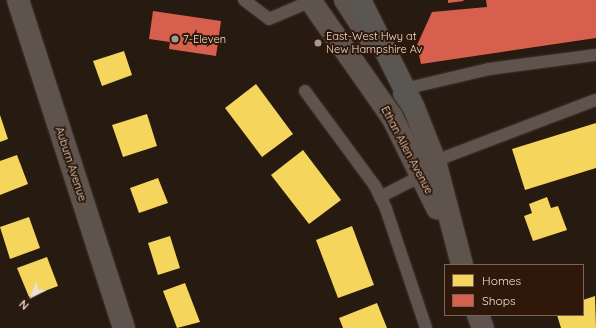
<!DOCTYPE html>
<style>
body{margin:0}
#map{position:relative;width:596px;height:328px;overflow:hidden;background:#271a11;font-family:Quicksand,sans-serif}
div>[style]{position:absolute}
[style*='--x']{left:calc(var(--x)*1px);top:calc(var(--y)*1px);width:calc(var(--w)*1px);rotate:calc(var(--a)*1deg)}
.homes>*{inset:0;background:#f6d55c}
.shops>*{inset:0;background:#d6604d}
.roads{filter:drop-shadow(0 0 1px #403530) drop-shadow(0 0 1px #403530)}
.service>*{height:12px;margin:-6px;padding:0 6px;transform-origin:6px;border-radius:6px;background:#5e544d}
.minor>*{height:22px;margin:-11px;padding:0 11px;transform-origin:11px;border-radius:11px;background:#5e544d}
.secondary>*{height:22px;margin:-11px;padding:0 11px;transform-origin:11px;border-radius:11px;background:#5e544d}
.primary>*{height:22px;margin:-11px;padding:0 11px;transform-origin:11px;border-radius:11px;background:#5a5652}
.dots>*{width:11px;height:11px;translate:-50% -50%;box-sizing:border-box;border:2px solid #2f1809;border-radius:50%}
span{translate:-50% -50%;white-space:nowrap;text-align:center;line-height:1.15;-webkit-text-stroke:4px #2f1809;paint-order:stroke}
.poi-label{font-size:11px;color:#eeded4}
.left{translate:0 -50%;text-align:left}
.street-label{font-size:11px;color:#eeded4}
.legend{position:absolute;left:444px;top:264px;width:140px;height:52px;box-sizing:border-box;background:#2f1809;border:1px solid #7b675a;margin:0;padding:5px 7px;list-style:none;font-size:12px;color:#eeded4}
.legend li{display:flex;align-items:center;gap:8px;height:20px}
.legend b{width:20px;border:1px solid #7b675a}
.north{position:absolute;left:12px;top:276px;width:40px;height:40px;-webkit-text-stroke:3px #2f1809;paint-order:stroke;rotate:222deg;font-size:11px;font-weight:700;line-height:16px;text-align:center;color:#eeded4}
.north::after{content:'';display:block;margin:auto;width:14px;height:18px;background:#eeded4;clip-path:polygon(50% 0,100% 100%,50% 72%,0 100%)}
</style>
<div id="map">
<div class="homes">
<i style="clip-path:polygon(124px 51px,132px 75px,102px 86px,93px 61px)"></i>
<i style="clip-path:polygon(256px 84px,293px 134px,262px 157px,225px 108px)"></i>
<i style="clip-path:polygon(147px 114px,157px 146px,123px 157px,112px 125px)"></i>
<i style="clip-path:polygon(0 115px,8px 139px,0 142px)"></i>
<i style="clip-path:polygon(596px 123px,596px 168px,525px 190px,512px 149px)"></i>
<i style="clip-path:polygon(303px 150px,341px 200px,309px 224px,271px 175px)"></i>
<i style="clip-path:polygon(17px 155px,28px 184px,0 195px,0 161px)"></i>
<i style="clip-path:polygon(158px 178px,168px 203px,139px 213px,130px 188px)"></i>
<i style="clip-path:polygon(547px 197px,551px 208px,558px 206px,567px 230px,533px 241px,524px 216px,532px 213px,529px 204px)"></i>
<i style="clip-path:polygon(29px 217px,40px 248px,10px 259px,0 227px)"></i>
<i style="clip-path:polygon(352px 226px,374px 285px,338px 298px,316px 240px)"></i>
<i style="clip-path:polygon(170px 236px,180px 268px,158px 275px,148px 243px)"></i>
<i style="clip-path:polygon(47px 257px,58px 286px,29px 297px,17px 268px)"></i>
<i style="clip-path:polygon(185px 283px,200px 322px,177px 328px,163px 291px)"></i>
<i style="clip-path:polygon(595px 296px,596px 328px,561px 328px,557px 315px,583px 315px,583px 300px)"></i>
<i style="clip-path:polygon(377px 303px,387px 328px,343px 328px,339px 318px)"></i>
</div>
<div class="shops">
<i style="clip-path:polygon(448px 0,463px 0,464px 1px,448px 3px)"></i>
<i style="clip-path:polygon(486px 0,596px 0,596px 38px,421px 64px,417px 45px,432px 12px,487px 7px)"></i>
<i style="clip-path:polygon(153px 11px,221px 21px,216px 56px,169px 49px,170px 42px,149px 39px)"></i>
</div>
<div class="roads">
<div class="service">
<i style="--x:244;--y:0;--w:31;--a:37"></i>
<i style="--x:269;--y:19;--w:46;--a:-23.2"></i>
<i style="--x:404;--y:89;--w:87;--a:-13.2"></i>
<i style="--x:489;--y:69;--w:108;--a:-7.5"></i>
<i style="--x:305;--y:91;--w:118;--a:53.6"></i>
<i style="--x:375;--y:186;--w:25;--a:64"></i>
<i style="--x:386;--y:209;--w:126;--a:71.4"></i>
<i style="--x:435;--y:161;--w:172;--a:-20.8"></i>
<i style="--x:380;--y:197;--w:46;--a:-27.1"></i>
</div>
<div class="minor">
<i style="--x:18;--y:0;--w:345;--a:72.1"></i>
</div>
<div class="secondary">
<i style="--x:310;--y:0;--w:143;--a:55"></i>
<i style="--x:392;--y:117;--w:102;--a:63.7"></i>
<i style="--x:345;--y:0;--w:45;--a:56.7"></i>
<i style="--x:404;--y:93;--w:18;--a:56"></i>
<i style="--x:414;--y:108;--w:57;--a:68.4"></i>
<i style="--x:435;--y:161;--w:107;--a:75.4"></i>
<i style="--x:478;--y:315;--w:14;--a:69"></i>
</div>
<div class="primary">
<i style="--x:360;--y:0;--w:121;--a:63.4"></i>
</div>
</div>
<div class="dots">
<i style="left:175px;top:39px;background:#a89990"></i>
<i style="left:318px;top:43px;background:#a89990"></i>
</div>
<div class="poi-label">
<span class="left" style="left:326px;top:43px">East-West Hwy at<br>New Hampshire Av</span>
<span class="left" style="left:183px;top:39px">7-Eleven</span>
</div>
<div class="street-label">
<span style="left:407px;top:150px;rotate:62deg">Ethan Allen Avenue</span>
<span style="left:71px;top:164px;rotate:72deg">Auburn Avenue</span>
</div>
<ul class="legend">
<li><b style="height:11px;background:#f6d55c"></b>Homes</li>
<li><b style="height:11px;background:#d6604d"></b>Shops</li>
</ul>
<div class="north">N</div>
</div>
